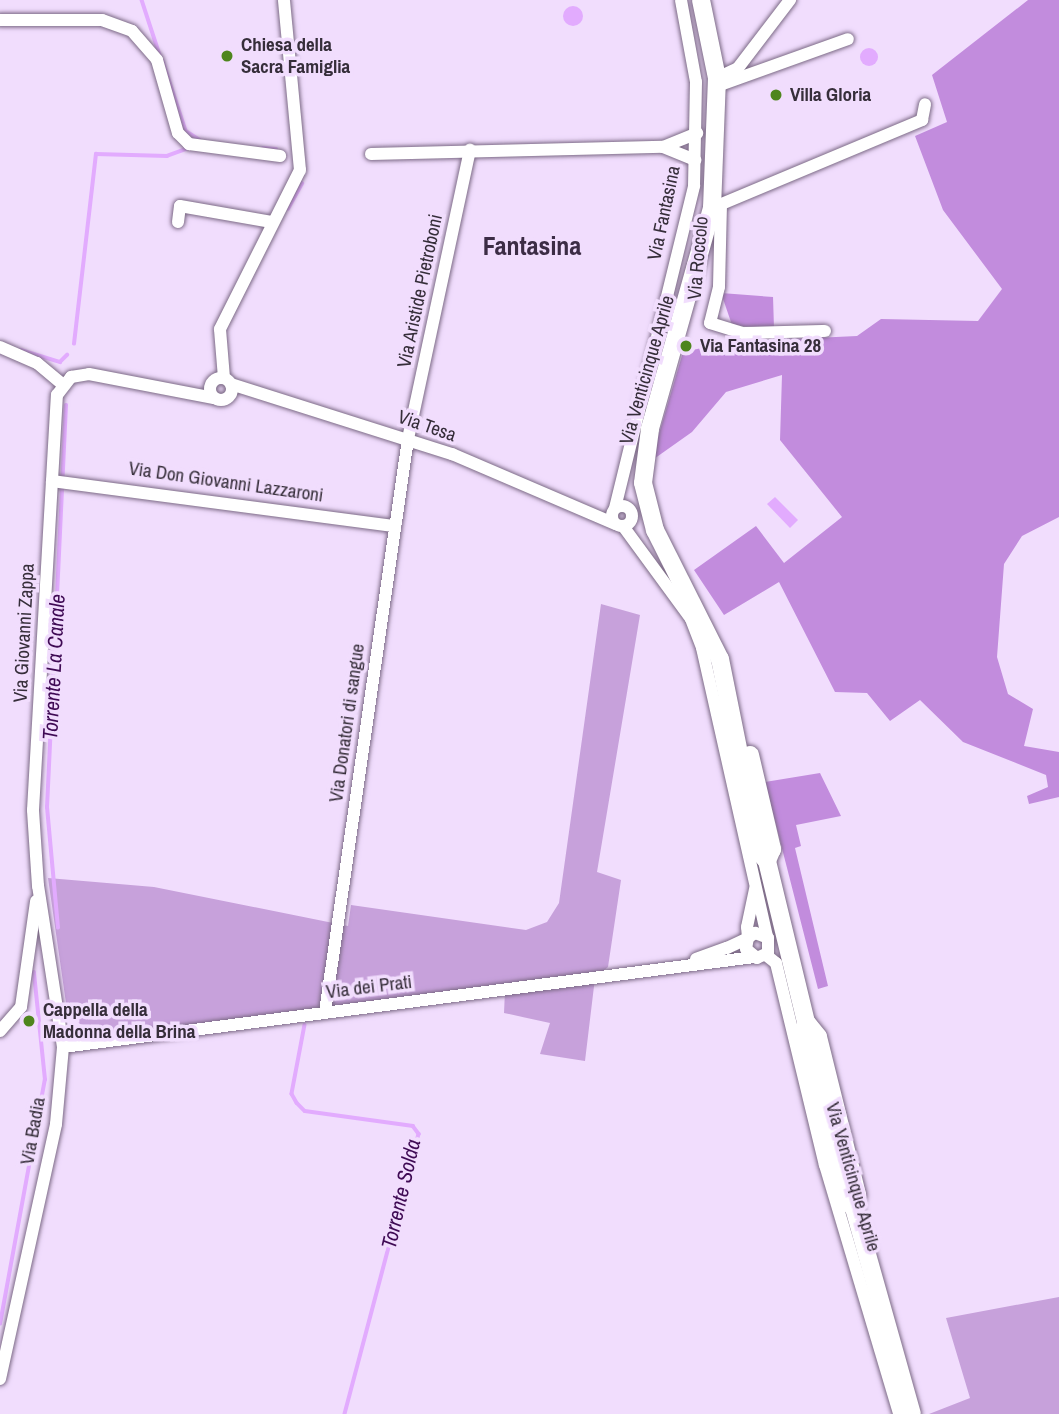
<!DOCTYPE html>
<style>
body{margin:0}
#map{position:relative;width:1059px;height:1414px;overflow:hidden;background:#f1ddfd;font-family:"Archivo Narrow",sans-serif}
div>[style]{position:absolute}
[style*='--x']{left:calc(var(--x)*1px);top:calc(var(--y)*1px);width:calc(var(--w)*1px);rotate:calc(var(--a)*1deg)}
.green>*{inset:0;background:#c7a1db}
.forest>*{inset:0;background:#c28cdd}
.water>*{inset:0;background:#e2abfe}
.round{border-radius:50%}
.stream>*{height:3.5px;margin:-1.75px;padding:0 1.75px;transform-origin:1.75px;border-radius:1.75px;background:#e2abfe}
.roads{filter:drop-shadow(0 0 2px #7c6a86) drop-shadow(0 0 2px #7c6a86)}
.street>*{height:12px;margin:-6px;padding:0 6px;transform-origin:6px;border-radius:6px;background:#fff}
.street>.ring{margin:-6px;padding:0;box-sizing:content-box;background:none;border:12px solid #fff;border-radius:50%}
.secondary>*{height:18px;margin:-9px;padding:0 9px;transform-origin:9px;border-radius:9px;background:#fff}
.dots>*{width:19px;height:19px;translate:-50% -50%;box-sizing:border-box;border:4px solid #f1ddfd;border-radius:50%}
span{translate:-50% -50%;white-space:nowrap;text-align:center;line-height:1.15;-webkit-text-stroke:7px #f1ddfd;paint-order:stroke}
.poi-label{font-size:19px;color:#362e3a;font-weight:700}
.left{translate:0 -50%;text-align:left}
.street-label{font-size:19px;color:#362e3a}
.water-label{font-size:21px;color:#3f0a54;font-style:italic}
.district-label{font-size:26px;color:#3c2c45;font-weight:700}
</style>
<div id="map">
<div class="green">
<i style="clip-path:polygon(601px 604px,640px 615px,597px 872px,621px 880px,608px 967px,595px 978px,585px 1061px,540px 1054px,550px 1023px,504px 1013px,505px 990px,119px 1037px,80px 1024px,67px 1010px,48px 878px,154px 887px,348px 926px,351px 905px,526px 930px,547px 922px,559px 903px)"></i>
<i style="clip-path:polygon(1059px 1297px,1059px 1414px,929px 1414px,970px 1398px,946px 1318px)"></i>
</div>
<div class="forest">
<i style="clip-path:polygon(1028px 0,1059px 0,1059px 517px,1022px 536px,1004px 564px,997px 657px,1008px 694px,1033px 709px,1024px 746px,1059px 752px,1059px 797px,1029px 804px,1027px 796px,1048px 787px,1046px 775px,963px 742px,920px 700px,890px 721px,867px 693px,835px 692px,779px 582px,724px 615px,694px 570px,756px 526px,784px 563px,842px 517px,780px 440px,782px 375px,726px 392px,692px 432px,651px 461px,683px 352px,730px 342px,857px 336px,881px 319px,978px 321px,1002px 289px,943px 210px,915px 136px,947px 122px,932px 75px)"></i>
<i style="clip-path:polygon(721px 293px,773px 297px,774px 329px,732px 325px)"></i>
<i style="clip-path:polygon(820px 773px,841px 816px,796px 825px,801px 846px,795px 848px,828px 986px,818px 989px,765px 782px)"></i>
</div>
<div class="water">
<i class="round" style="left:563px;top:6px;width:20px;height:20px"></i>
<i class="round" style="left:860px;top:48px;width:18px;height:18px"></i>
<i style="clip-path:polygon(775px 497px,798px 520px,790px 528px,767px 504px)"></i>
</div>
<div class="stream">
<i style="--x:142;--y:0;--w:58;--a:71.9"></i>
<i style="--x:163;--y:61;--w:74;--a:71.8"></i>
<i style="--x:186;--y:131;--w:17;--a:33"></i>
<i style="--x:263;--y:148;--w:13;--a:4"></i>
<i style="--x:288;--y:209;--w:29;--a:-61"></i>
<i style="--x:74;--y:344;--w:191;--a:-83.4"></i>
<i style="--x:96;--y:154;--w:71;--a:1.6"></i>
<i style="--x:167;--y:156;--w:20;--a:-20"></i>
<i style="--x:21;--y:350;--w:41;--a:17.1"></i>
<i style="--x:60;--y:362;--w:10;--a:-45"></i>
<i style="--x:58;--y:928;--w:121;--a:-95.2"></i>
<i style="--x:47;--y:808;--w:403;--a:-87.3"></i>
<i style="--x:305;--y:1025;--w:70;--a:100.7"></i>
<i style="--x:292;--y:1094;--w:10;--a:61"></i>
<i style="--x:297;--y:1103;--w:11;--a:45"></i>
<i style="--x:305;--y:1111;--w:109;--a:7.9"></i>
<i style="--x:413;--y:1126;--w:10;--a:53"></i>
<i style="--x:419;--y:1134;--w:290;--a:104.8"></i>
<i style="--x:0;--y:1324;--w:248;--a:-79.6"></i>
<i style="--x:45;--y:1080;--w:108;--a:-95.9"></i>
</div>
<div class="roads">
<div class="street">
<i style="--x:0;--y:20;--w:102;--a:0"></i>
<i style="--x:102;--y:20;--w:32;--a:20"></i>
<i style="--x:132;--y:31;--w:38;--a:49"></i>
<i style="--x:157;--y:60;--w:76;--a:74"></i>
<i style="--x:178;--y:133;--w:16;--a:45"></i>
<i style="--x:189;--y:144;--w:92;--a:7.5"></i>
<i style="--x:717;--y:78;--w:23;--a:-25"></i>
<i style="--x:738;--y:68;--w:86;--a:-52.6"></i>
<i style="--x:717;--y:86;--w:139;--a:-19.7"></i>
<i style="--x:663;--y:147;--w:35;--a:22"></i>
<i style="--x:371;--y:154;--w:292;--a:-1.4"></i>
<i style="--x:663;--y:147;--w:37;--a:-22"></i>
<i style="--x:721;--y:204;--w:83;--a:91.4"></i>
<i style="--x:719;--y:287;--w:37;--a:104"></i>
<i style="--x:710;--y:323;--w:34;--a:17"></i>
<i style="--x:743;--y:333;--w:82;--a:-1.4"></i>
<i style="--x:712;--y:208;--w:228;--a:-22.7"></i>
<i style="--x:922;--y:120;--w:16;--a:-79"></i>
<i style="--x:178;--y:222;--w:16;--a:-83"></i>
<i style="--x:180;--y:206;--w:93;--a:9.9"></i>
<i style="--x:0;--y:347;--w:40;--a:23.4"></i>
<i style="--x:37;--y:363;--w:33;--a:40"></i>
<i class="ring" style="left:210px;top:378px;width:10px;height:10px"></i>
<i style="--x:224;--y:378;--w:49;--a:-94.7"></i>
<i style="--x:220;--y:329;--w:178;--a:-63.3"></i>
<i style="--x:300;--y:170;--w:171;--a:-95.4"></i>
<i style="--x:231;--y:384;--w:232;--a:17.6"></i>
<i style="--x:452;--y:454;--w:177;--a:23.2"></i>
<i style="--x:52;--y:481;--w:346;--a:7.5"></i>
<i class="ring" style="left:612px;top:506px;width:8px;height:8px"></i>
<i style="--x:615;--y:508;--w:332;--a:-76.2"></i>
<i style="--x:694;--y:186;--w:104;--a:-88.9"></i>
<i style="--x:696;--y:82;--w:83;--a:-100.4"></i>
<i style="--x:623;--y:526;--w:115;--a:53.8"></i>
<i style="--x:691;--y:619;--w:31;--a:69"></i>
<i style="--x:702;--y:648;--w:295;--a:77.3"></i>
<i style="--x:766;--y:955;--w:13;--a:39"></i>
<i style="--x:776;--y:963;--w:208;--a:76.4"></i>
<i style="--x:825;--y:1165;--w:260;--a:73.4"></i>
<i style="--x:696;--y:959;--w:33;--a:-20"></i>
<i style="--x:727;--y:948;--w:23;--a:-25"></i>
<i style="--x:748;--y:938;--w:9;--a:-36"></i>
<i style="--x:755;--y:933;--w:14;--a:21"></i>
<i style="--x:768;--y:938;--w:15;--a:90"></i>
<i style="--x:768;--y:953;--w:12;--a:156"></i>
<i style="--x:757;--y:958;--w:14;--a:-141"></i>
<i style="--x:746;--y:949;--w:11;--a:-80"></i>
<i style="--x:748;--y:938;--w:11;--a:-95"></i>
<i style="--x:747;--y:927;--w:39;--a:-78"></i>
<i style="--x:325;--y:1012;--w:579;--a:-81.76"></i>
<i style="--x:408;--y:439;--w:296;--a:-77.9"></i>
<i style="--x:0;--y:1031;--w:32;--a:-49"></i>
<i style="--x:21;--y:1007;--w:107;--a:-81.9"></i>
<i style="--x:63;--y:1047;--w:697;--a:-7.42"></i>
<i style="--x:0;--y:1379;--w:261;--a:-77.6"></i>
<i style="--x:56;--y:1124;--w:77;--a:-84.8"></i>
<i style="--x:63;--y:1047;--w:163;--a:-98.8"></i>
<i style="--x:38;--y:886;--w:76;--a:-93.8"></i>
<i style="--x:33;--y:810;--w:416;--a:-86.7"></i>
<i style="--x:57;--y:395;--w:23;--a:-52"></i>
<i style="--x:71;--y:377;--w:18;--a:-9"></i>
<i style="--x:89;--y:374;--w:127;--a:10.9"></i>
</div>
<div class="secondary">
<i style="--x:701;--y:0;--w:80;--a:78.4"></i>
<i style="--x:717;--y:78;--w:130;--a:92.2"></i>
<i style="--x:712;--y:208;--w:230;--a:105.7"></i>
<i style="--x:650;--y:429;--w:54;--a:97.4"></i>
<i style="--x:643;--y:483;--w:49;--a:75.7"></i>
<i style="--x:655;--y:530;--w:144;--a:63.3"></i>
<i style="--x:720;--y:659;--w:197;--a:78.6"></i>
<i style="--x:759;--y:852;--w:12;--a:48"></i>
<i style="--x:767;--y:861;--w:166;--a:76.4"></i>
<i style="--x:806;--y:1022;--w:18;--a:96"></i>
<i style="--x:804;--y:1040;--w:164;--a:75.5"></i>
<i style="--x:845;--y:1199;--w:13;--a:45"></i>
<i style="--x:854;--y:1208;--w:214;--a:74.3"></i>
<i style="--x:750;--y:755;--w:97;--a:76.8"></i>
<i style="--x:772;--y:849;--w:13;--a:113"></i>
<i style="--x:806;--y:1022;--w:19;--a:51"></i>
<i style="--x:818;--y:1037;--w:163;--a:76.1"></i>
<i style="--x:857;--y:1195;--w:13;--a:103"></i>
</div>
</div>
<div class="dots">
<i style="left:227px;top:56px;background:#4e851d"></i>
<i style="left:776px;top:95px;background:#4e851d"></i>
<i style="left:686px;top:346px;background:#4e851d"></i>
<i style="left:29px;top:1021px;background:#4e851d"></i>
</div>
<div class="poi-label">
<span class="left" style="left:241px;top:56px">Chiesa della<br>Sacra Famiglia</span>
<span class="left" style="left:790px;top:95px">Villa Gloria</span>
<span class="left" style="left:700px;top:346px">Via Fantasina 28</span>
<span class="left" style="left:43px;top:1021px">Cappella della<br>Madonna della Brina</span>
</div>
<div class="street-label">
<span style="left:664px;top:213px;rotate:-78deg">Via Fantasina</span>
<span style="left:698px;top:258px;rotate:-85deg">Via Roccolo</span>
<span style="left:420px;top:291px;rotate:-78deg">Via Aristide Pietroboni</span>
<span style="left:647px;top:370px;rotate:-74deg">Via Venticinque Aprile</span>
<span style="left:427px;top:426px;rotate:19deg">Via Tesa</span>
<span style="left:226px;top:482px;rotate:8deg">Via Don Giovanni Lazzaroni</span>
<span style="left:24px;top:633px;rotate:-87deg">Via Giovanni Zappa</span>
<span style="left:347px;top:723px;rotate:-82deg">Via Donatori di sangue</span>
<span style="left:369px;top:987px;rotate:-7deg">Via dei Prati</span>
<span style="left:33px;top:1131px;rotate:-80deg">Via Badia</span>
<span style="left:853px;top:1177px;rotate:74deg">Via Venticinque Aprile</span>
</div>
<div class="water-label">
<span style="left:54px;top:667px;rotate:-87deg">Torrente La Canale</span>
<span style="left:401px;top:1194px;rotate:-77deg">Torrente Solda</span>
</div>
<div class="district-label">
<span style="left:532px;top:246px">Fantasina</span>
</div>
</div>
